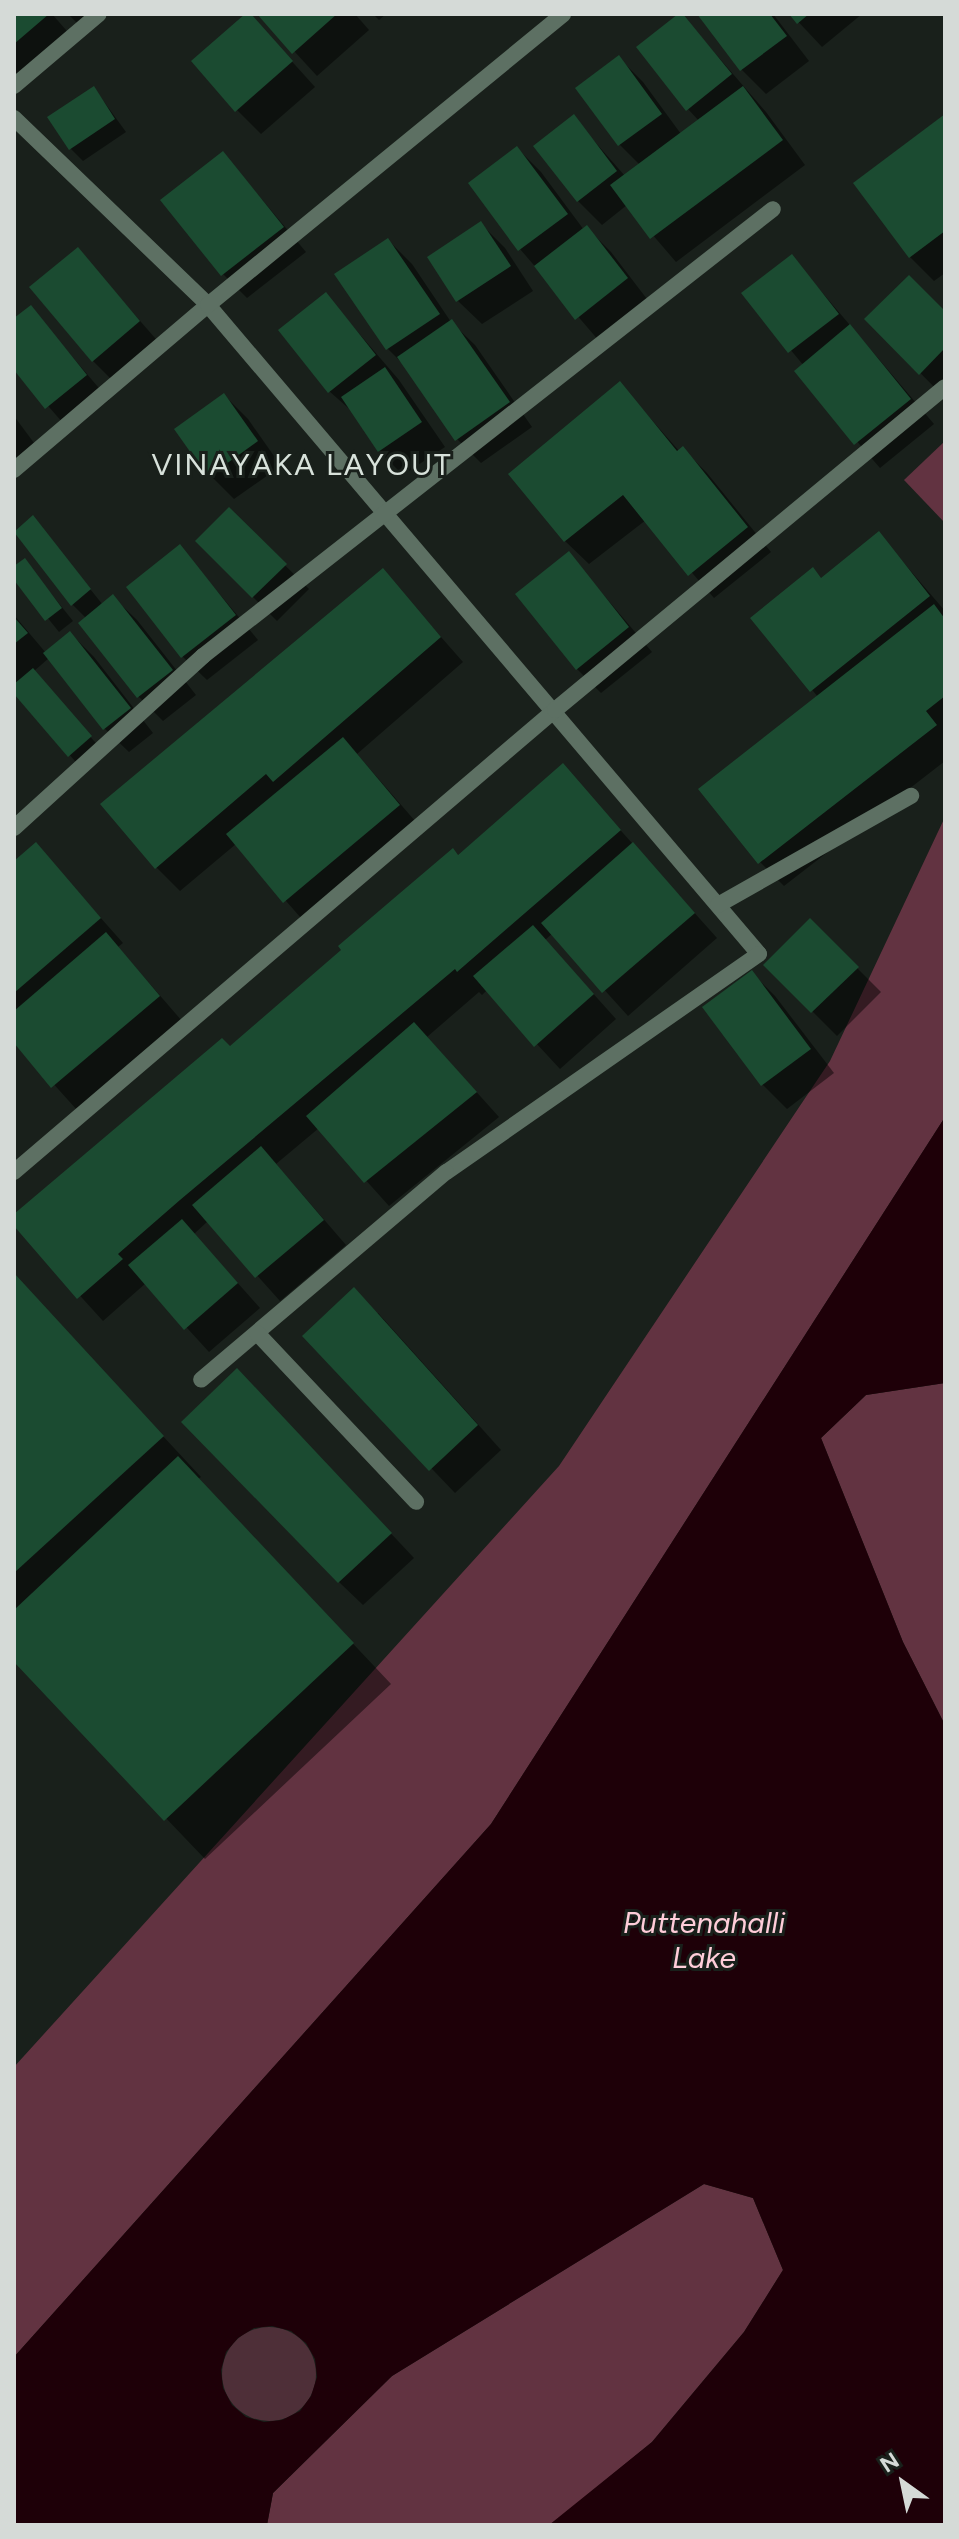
<!DOCTYPE html>
<style>
body{margin:0}
#map{position:relative;width:959px;height:2539px;overflow:hidden;background:#19201b;font-family:Figtree,sans-serif}
div>[style]{position:absolute}
[style*='--x']{left:calc(var(--x)*1px);top:calc(var(--y)*1px);width:calc(var(--w)*1px);rotate:calc(var(--a)*1deg)}
.green>*{inset:0;background:#4e2f38}
.round{border-radius:50%}
.forest>*{inset:0;background:#623341}
.water>*{inset:0;background:#1e0008}
.shadow>*{inset:0;background:#0007}
.building>*{inset:0;background:#1b4b31}
.street>*{height:16px;margin:-8px;padding:0 8px;transform-origin:8px;border-radius:8px;background:#5d7063}
span{translate:-50% -50%;white-space:nowrap;text-align:center;line-height:1.15;-webkit-text-stroke:6px #19201b;paint-order:stroke}
.neighbourhood-label{font-size:30px;color:#d8e2db;letter-spacing:2px}
.water-label{font-size:30px;color:#ffcdd9;font-style:italic}
.frame{position:absolute;inset:0;border:16px solid #d5dad7;pointer-events:none}
.north{position:absolute;left:863px;top:2443px;width:80px;height:80px;-webkit-text-stroke:6px #19201b;paint-order:stroke;rotate:327deg;font-size:22px;font-weight:700;line-height:32px;text-align:center;color:#d5dad7}
.north::after{content:'';display:block;margin:auto;width:28px;height:36px;background:#d5dad7;clip-path:polygon(50% 0,100% 100%,50% 72%,0 100%)}
</style>
<div id="map">
<div class="green">
<i class="round" style="left:222px;top:2327px;width:94px;height:94px"></i>
</div>
<div class="forest">
<i style="clip-path:polygon(945px 441px,945px 523px,904px 480px)"></i>
<i style="clip-path:polygon(945px 817px,945px 1117px,491px 1824px,14px 2357px,14px 2067px,559px 1466px,830px 1061px)"></i>
<i style="clip-path:polygon(945px 1383px,945px 1725px,903px 1642px,821px 1438px,866px 1395px)"></i>
<i style="clip-path:polygon(704px 2184px,753px 2198px,783px 2270px,744px 2332px,652px 2442px,557px 2520px,549px 2525px,267px 2525px,273px 2493px,392px 2376px)"></i>
</div>
<div class="water">
<i style="clip-path:polygon(evenodd,945px 1117px,945px 1383px,866px 1395px,821px 1438px,903px 1642px,945px 1725px,945px 2525px,549px 2525px,652px 2442px,744px 2332px,783px 2270px,753px 2198px,704px 2184px,392px 2376px,273px 2493px,267px 2525px,14px 2525px,14px 2357px,491px 1824px,945px 1117px,272px 2326px,291px 2331px,306px 2343px,315px 2359px,317px 2377px,311px 2396px,300px 2411px,282px 2420px,264px 2422px,246px 2417px,232px 2405px,223px 2388px,221px 2370px,226px 2352px,238px 2338px,254px 2328px,272px 2326px)"></i>
</div>
<div class="shadow">
<i style="clip-path:polygon(14px 14px,52px 14px,73px 38px,23px 80px,14px 71px)"></i>
<i style="clip-path:polygon(68px 14px,107px 14px,86px 32px)"></i>
<i style="clip-path:polygon(249px 14px,315px 87px,261px 134px,237px 110px)"></i>
<i style="clip-path:polygon(260px 14px,355px 14px,369px 30px,317px 76px)"></i>
<i style="clip-path:polygon(373px 14px,386px 14px,379px 20px)"></i>
<i style="clip-path:polygon(681px 14px,766px 112px,805px 165px,676px 262px,627px 205px,602px 225px,578px 201px,573px 117px,625px 176px,640px 165px,620px 145px,578px 88px,619px 58px,643px 82px,681px 134px,699px 121px,688px 109px)"></i>
<i style="clip-path:polygon(699px 14px,773px 14px,809px 61px,766px 94px,742px 70px)"></i>
<i style="clip-path:polygon(791px 14px,862px 14px,822px 47px)"></i>
<i style="clip-path:polygon(94px 88px,126px 132px,83px 161px,71px 149px)"></i>
<i style="clip-path:polygon(945px 116px,945px 273px,934px 281px,910px 257px)"></i>
<i style="clip-path:polygon(517px 148px,541px 172px,584px 230px,587px 228px,611px 252px,650px 303px,600px 342px,520px 249px)"></i>
<i style="clip-path:polygon(223px 153px,306px 252px,247px 298px,223px 274px)"></i>
<i style="clip-path:polygon(481px 224px,505px 248px,533px 291px,482px 324px,458px 301px)"></i>
<i style="clip-path:polygon(388px 240px,412px 264px,451px 322px,475px 345px,532px 427px,481px 463px,457px 439px,407px 368px,387px 348px)"></i>
<i style="clip-path:polygon(78px 250px,162px 346px,117px 385px,93px 361px)"></i>
<i style="clip-path:polygon(792px 257px,934px 424px,880px 468px,797px 372px,804px 366px,744px 294px)"></i>
<i style="clip-path:polygon(326px 295px,399px 380px,445px 447px,403px 475px,379px 451px,355px 414px,329px 391px)"></i>
<i style="clip-path:polygon(31px 308px,109px 400px,70px 431px,14px 367px,14px 321px)"></i>
<i style="clip-path:polygon(945px 313px,945px 396px,944px 397px,867px 319px)"></i>
<i style="clip-path:polygon(620px 384px,680px 452px,683px 449px,707px 473px,771px 552px,714px 598px,646px 520px,589px 564px,565px 541px)"></i>
<i style="clip-path:polygon(224px 395px,248px 419px,281px 466px,234px 499px,210px 475px)"></i>
<i style="clip-path:polygon(14px 416px,40px 451px,14px 471px)"></i>
<i style="clip-path:polygon(229px 510px,309px 589px,277px 621px,197px 541px)"></i>
<i style="clip-path:polygon(33px 518px,103px 605px,113px 597px,137px 620px,196px 695px,163px 721px,139px 697px,80px 623px,86px 618px,72px 604px)"></i>
<i style="clip-path:polygon(879px 534px,945px 611px,945px 761px,784px 886px,760px 862px,818px 697px,753px 618px,823px 580px)"></i>
<i style="clip-path:polygon(180px 547px,258px 640px,207px 680px,183px 657px)"></i>
<i style="clip-path:polygon(568px 553px,652px 652px,601px 693px,577px 669px)"></i>
<i style="clip-path:polygon(25px 561px,73px 621px,59px 632px,14px 576px,14px 569px)"></i>
<i style="clip-path:polygon(382px 570px,463px 662px,357px 754px,422px 829px,308px 926px,236px 844px,180px 891px,156px 867px)"></i>
<i style="clip-path:polygon(14px 615px,46px 653px,70px 633px,94px 657px,153px 733px,129px 752px,105px 729px,49px 658px,33px 672px,102px 750px,81px 768px,14px 691px)"></i>
<i style="clip-path:polygon(563px 766px,717px 938px,628px 1016px,553px 933px,545px 940px,616px 1019px,560px 1069px,487px 990px,482px 995px,479px 992px,427px 1037px,499px 1117px,389px 1206px,319px 1128px,276px 1164px,346px 1245px,280px 1301px,208px 1221px,194px 1234px,260px 1308px,209px 1352px,146px 1283px,103px 1321px,14px 1223px,14px 1217px,230px 1048px)"></i>
<i style="clip-path:polygon(36px 845px,123px 943px,118px 947px,182px 1021px,77px 1110px,14px 1040px,14px 864px)"></i>
<i style="clip-path:polygon(810px 921px,881px 992px,837px 1036px,766px 965px)"></i>
<i style="clip-path:polygon(751px 972px,775px 996px,834px 1073px,787px 1109px,763px 1085px,705px 1008px)"></i>
<i style="clip-path:polygon(14px 1276px,201px 1477px,198px 1479px,391px 1684px,205px 1859px,14px 1659px)"></i>
<i style="clip-path:polygon(378px 1313px,501px 1450px,455px 1493px,305px 1336px)"></i>
<i style="clip-path:polygon(261px 1395px,414px 1558px,363px 1605px,339px 1582px)"></i>
</div>
<div class="building">
<i style="clip-path:polygon(14px 14px,49px 14px,14px 44px)"></i>
<i style="clip-path:polygon(245px 14px,251px 14px,293px 61px,235px 112px,191px 61px)"></i>
<i style="clip-path:polygon(257px 14px,337px 14px,292px 54px)"></i>
<i style="clip-path:polygon(678px 14px,683px 14px,732px 74px,686px 111px,636px 47px)"></i>
<i style="clip-path:polygon(697px 14px,770px 14px,787px 36px,740px 71px)"></i>
<i style="clip-path:polygon(789px 14px,809px 14px,797px 24px)"></i>
<i style="clip-path:polygon(619px 55px,662px 114px,618px 146px,575px 88px)"></i>
<i style="clip-path:polygon(94px 86px,115px 119px,69px 150px,47px 117px)"></i>
<i style="clip-path:polygon(743px 86px,783px 140px,650px 239px,610px 185px)"></i>
<i style="clip-path:polygon(574px 114px,617px 171px,577px 202px,533px 146px)"></i>
<i style="clip-path:polygon(945px 114px,945px 231px,909px 258px,853px 183px)"></i>
<i style="clip-path:polygon(517px 146px,568px 214px,518px 251px,468px 183px)"></i>
<i style="clip-path:polygon(223px 151px,284px 227px,221px 276px,160px 200px)"></i>
<i style="clip-path:polygon(481px 221px,511px 266px,456px 302px,427px 257px)"></i>
<i style="clip-path:polygon(587px 225px,628px 278px,575px 320px,534px 266px)"></i>
<i style="clip-path:polygon(388px 238px,440px 314px,386px 350px,334px 274px)"></i>
<i style="clip-path:polygon(78px 247px,140px 321px,92px 362px,29px 287px)"></i>
<i style="clip-path:polygon(792px 254px,839px 314px,788px 353px,741px 293px)"></i>
<i style="clip-path:polygon(909px 275px,945px 311px,945px 348px,919px 375px,864px 319px)"></i>
<i style="clip-path:polygon(326px 292px,376px 355px,328px 393px,278px 330px)"></i>
<i style="clip-path:polygon(31px 305px,87px 375px,45px 409px,14px 370px,14px 318px)"></i>
<i style="clip-path:polygon(452px 319px,510px 402px,455px 441px,397px 357px)"></i>
<i style="clip-path:polygon(850px 324px,911px 399px,854px 445px,794px 371px)"></i>
<i style="clip-path:polygon(385px 367px,422px 422px,378px 452px,341px 397px)"></i>
<i style="clip-path:polygon(620px 381px,677px 451px,683px 446px,748px 527px,688px 576px,623px 495px,564px 542px,508px 474px)"></i>
<i style="clip-path:polygon(224px 393px,258px 441px,208px 477px,174px 429px)"></i>
<i style="clip-path:polygon(229px 507px,287px 564px,252px 598px,195px 541px)"></i>
<i style="clip-path:polygon(33px 515px,91px 589px,71px 606px,14px 532px)"></i>
<i style="clip-path:polygon(879px 531px,930px 596px,810px 692px,750px 618px,813px 567px,821px 578px)"></i>
<i style="clip-path:polygon(180px 544px,236px 615px,181px 658px,126px 587px)"></i>
<i style="clip-path:polygon(569px 551px,629px 627px,576px 670px,515px 594px)"></i>
<i style="clip-path:polygon(25px 558px,62px 608px,45px 621px,14px 580px,14px 566px)"></i>
<i style="clip-path:polygon(383px 568px,441px 637px,273px 782px,266px 774px,155px 869px,100px 804px)"></i>
<i style="clip-path:polygon(113px 594px,173px 670px,137px 698px,78px 623px)"></i>
<i style="clip-path:polygon(934px 604px,945px 619px,945px 696px,926px 711px,937px 725px,758px 864px,698px 789px)"></i>
<i style="clip-path:polygon(14px 617px,28px 633px,14px 644px)"></i>
<i style="clip-path:polygon(70px 631px,131px 708px,103px 730px,43px 653px)"></i>
<i style="clip-path:polygon(33px 668px,92px 736px,68px 757px,14px 694px,14px 684px)"></i>
<i style="clip-path:polygon(343px 737px,400px 805px,283px 903px,226px 834px)"></i>
<i style="clip-path:polygon(563px 763px,621px 830px,457px 972px,455px 969px,180px 1200px,118px 1254px,123px 1259px,77px 1299px,14px 1226px,14px 1214px,222px 1038px,230px 1046px,341px 950px,338px 946px,393px 899px,453px 848px,458px 855px)"></i>
<i style="clip-path:polygon(36px 842px,101px 918px,14px 993px,14px 861px)"></i>
<i style="clip-path:polygon(633px 842px,695px 913px,602px 993px,541px 923px)"></i>
<i style="clip-path:polygon(810px 918px,859px 967px,811px 1013px,763px 965px)"></i>
<i style="clip-path:polygon(533px 925px,594px 994px,534px 1047px,473px 976px)"></i>
<i style="clip-path:polygon(106px 932px,160px 996px,51px 1088px,14px 1043px,14px 1011px)"></i>
<i style="clip-path:polygon(752px 970px,811px 1049px,761px 1086px,702px 1007px)"></i>
<i style="clip-path:polygon(414px 1022px,477px 1092px,364px 1183px,306px 1116px)"></i>
<i style="clip-path:polygon(261px 1146px,324px 1220px,255px 1278px,192px 1205px)"></i>
<i style="clip-path:polygon(182px 1219px,238px 1283px,184px 1330px,128px 1265px)"></i>
<i style="clip-path:polygon(14px 1273px,164px 1436px,14px 1573px)"></i>
<i style="clip-path:polygon(354px 1287px,478px 1425px,429px 1471px,302px 1336px)"></i>
<i style="clip-path:polygon(237px 1368px,392px 1533px,338px 1583px,181px 1422px)"></i>
<i style="clip-path:polygon(178px 1456px,354px 1643px,164px 1821px,14px 1662px,14px 1610px)"></i>
</div>
<div class="street">
<i style="--x:14;--y:86;--w:111;--a:-40.3"></i>
<i style="--x:14;--y:118;--w:269;--a:43.9"></i>
<i style="--x:208;--y:305;--w:851;--a:49.67"></i>
<i style="--x:759;--y:954;--w:381;--a:145.1"></i>
<i style="--x:446;--y:1172;--w:321;--a:139.7"></i>
<i style="--x:14;--y:470;--w:255;--a:-40.4"></i>
<i style="--x:208;--y:305;--w:459;--a:-39.3"></i>
<i style="--x:14;--y:828;--w:256;--a:-42.3"></i>
<i style="--x:203;--y:656;--w:724;--a:-38.1"></i>
<i style="--x:718;--y:905;--w:222;--a:-29.5"></i>
<i style="--x:14;--y:1172;--w:711;--a:-40.5"></i>
<i style="--x:555;--y:710;--w:506;--a:-39.63"></i>
<i style="--x:257;--y:1333;--w:232;--a:46.7"></i>
</div>
<div class="neighbourhood-label">
<span style="left:302px;top:465px">VINAYAKA LAYOUT</span>
</div>
<div class="water-label">
<span style="left:704px;top:1940px">Puttenahalli<br>Lake</span>
</div>
<div class="frame"></div>
<div class="north">N</div>
</div>
